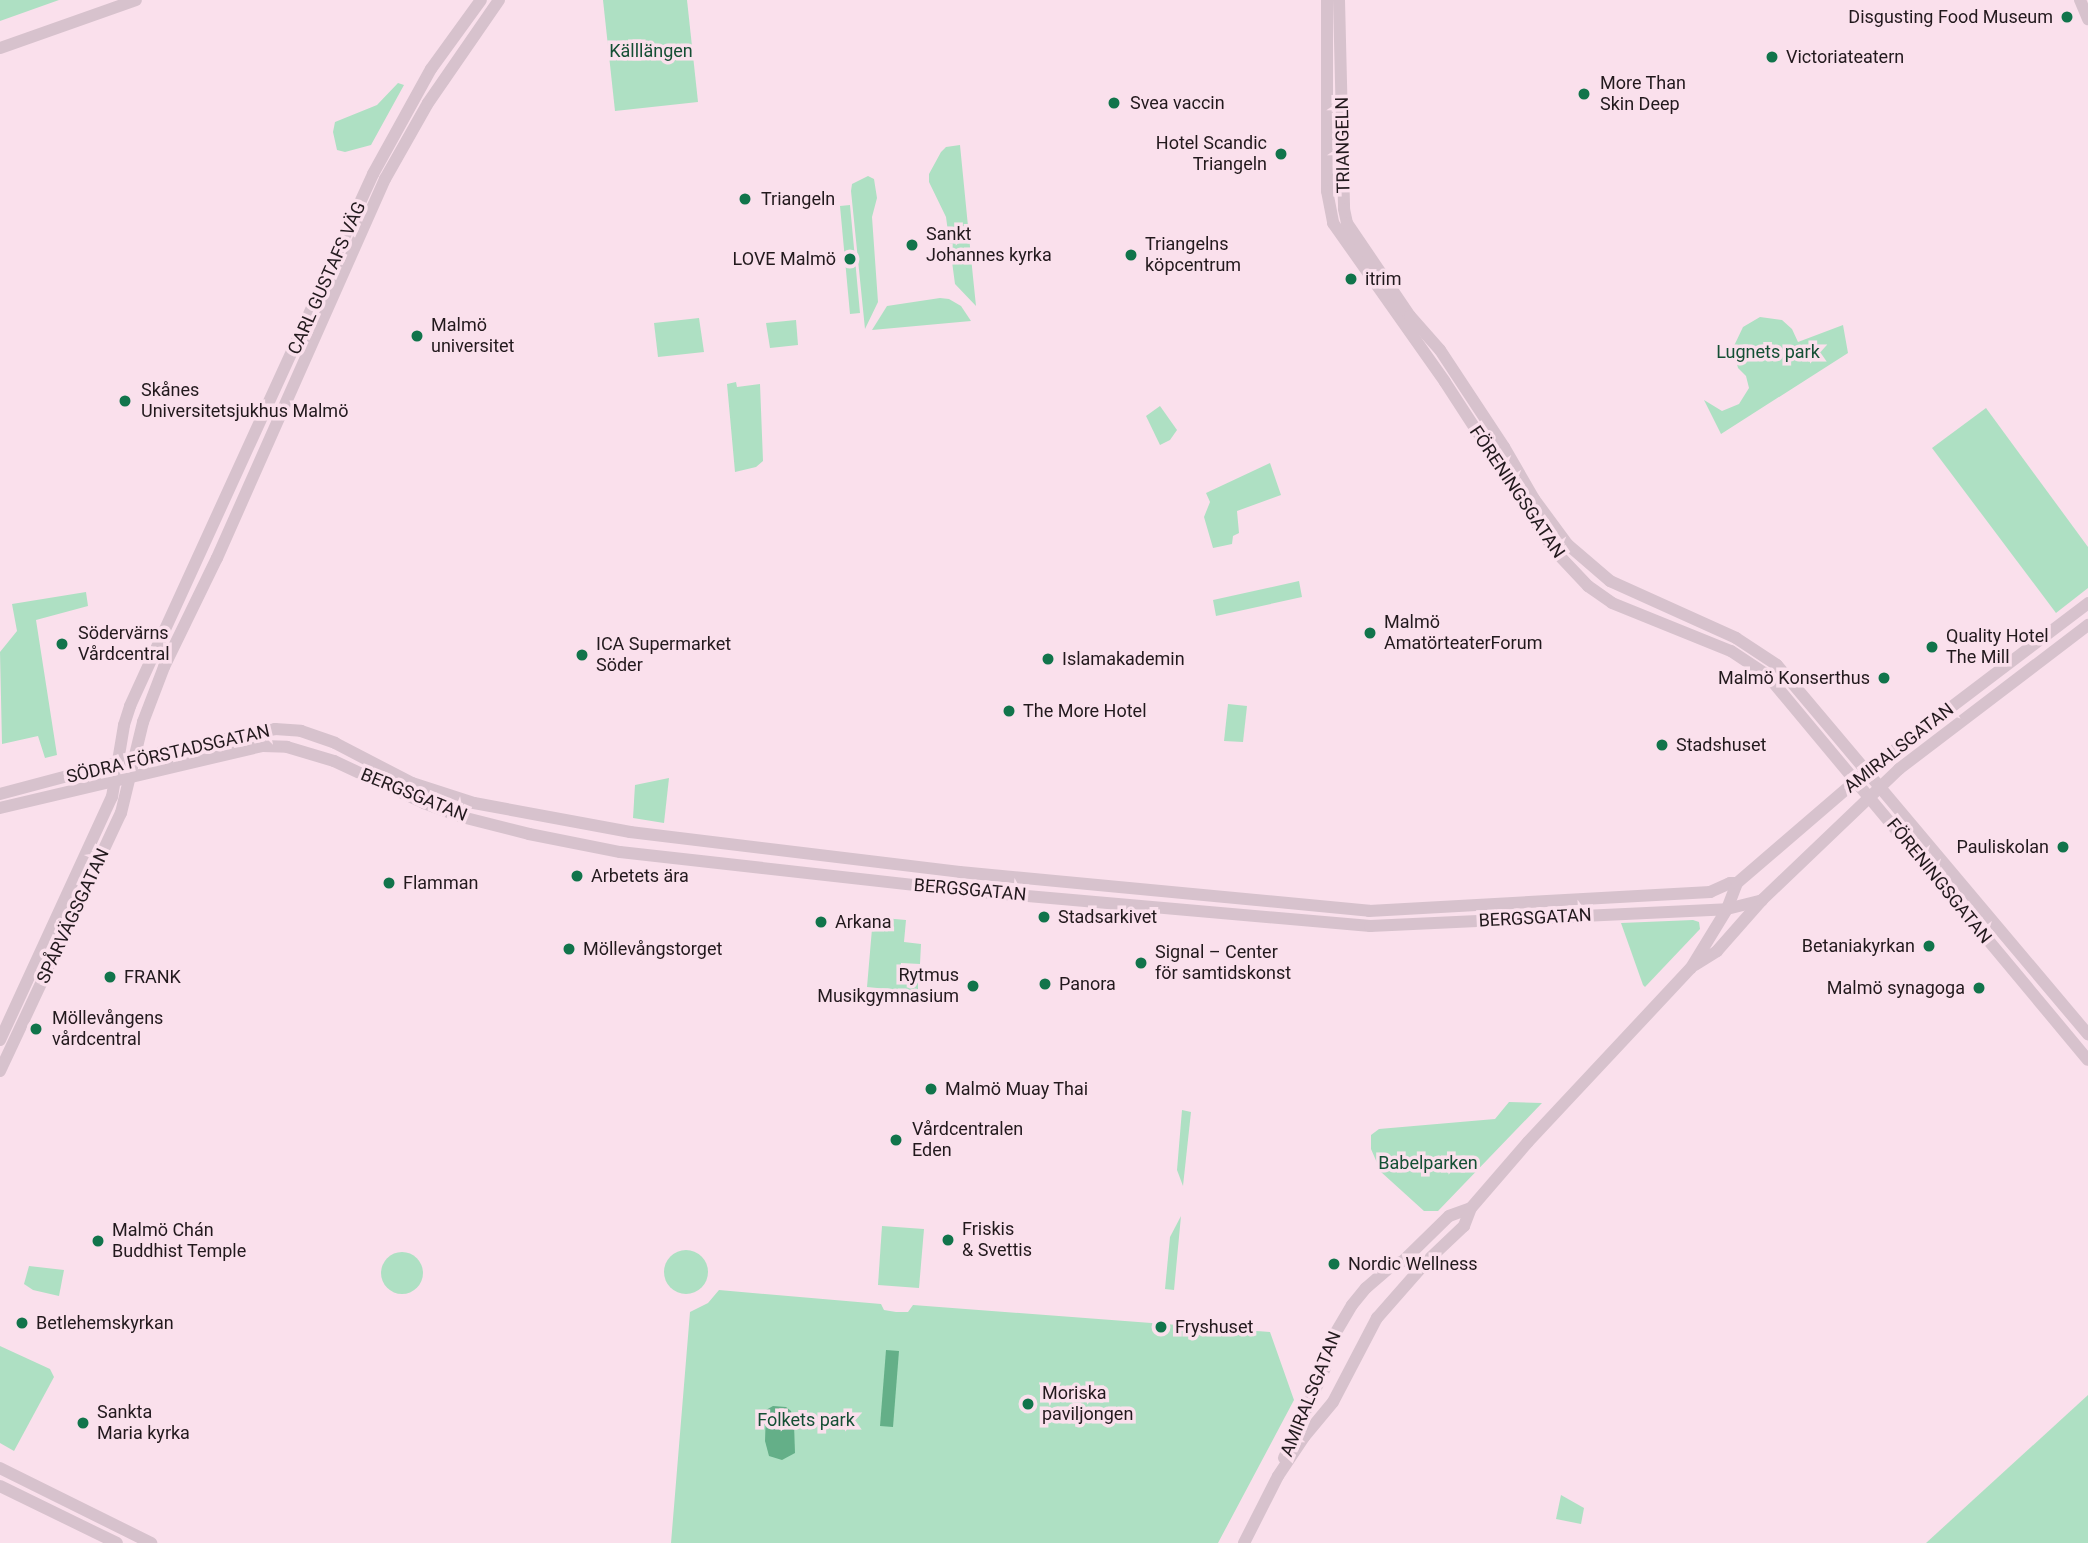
<!DOCTYPE html>
<meta charset="utf-8">
<style>
body{margin:0}
#map{position:relative;width:2088px;height:1543px;overflow:hidden;background:#fae0ec;font-family:Roboto,sans-serif}
div>[style]{position:absolute}
[style*='--x']{left:calc(var(--x)*1px);top:calc(var(--y)*1px);width:calc(var(--w)*1px);rotate:calc(var(--a)*1deg)}
.green>*{inset:0;background:#aee0c3}
.round{border-radius:50%}
.water>*{inset:0;background:#64af88}
.secondary>*{height:12px;margin:-6px;padding:0 6px;transform-origin:6px;border-radius:6px;background:#d7c2cd}
.dots>*{width:19px;height:19px;translate:-50% -50%;box-sizing:border-box;border:4px solid #fae0ec;border-radius:50%}
span{translate:-50% -50%;white-space:nowrap;text-align:center;line-height:1.15;-webkit-text-stroke:7px #fae0ec;paint-order:stroke}
.poi-label{font-size:18px;color:#22191d}
.right{translate:-100% -50%;text-align:right}
.left{translate:0 -50%;text-align:left}
.park-label{font-size:18px;color:#144f34}
.street-label{font-size:18px;color:#22191d}
</style>
<div id="map">
<div class="green">
<i style="clip-path:polygon(0 0,59px 0,0 21px)"></i>
<i style="clip-path:polygon(603px 0,687px 0,698px 102px,615px 111px)"></i>
<i style="clip-path:polygon(398px 83px,404px 85px,371px 145px,345px 152px,337px 150px,333px 132px,335px 122px,377px 105px)"></i>
<i style="clip-path:polygon(960px 145px,973px 277px,976px 306px,955px 284px,946px 217px,929px 182px,929px 174px,941px 152px,946px 147px)"></i>
<i style="clip-path:polygon(868px 176px,874px 179px,877px 198px,872px 217px,878px 302px,865px 329px,851px 191px,852px 184px)"></i>
<i style="clip-path:polygon(850px 205px,860px 313px,850px 314px,840px 206px)"></i>
<i style="clip-path:polygon(940px 298px,949px 299px,961px 306px,971px 321px,872px 330px,887px 306px)"></i>
<i style="clip-path:polygon(1760px 317px,1782px 320px,1792px 329px,1798px 342px,1843px 325px,1848px 353px,1721px 434px,1704px 400px,1722px 411px,1739px 404px,1749px 388px,1746px 376px,1738px 368px,1733px 348px,1743px 327px)"></i>
<i style="clip-path:polygon(699px 318px,704px 352px,658px 357px,654px 323px)"></i>
<i style="clip-path:polygon(796px 320px,798px 345px,770px 348px,766px 323px)"></i>
<i style="clip-path:polygon(736px 382px,737px 387px,760px 384px,763px 461px,756px 467px,735px 472px,727px 384px)"></i>
<i style="clip-path:polygon(1160px 406px,1177px 430px,1170px 440px,1160px 445px,1146px 416px)"></i>
<i style="clip-path:polygon(1986px 408px,2088px 547px,2088px 588px,2056px 613px,1932px 448px)"></i>
<i style="clip-path:polygon(1270px 463px,1281px 495px,1237px 511px,1239px 533px,1233px 536px,1232px 544px,1213px 548px,1204px 517px,1210px 502px,1206px 493px)"></i>
<i style="clip-path:polygon(1299px 581px,1302px 597px,1216px 616px,1213px 600px)"></i>
<i style="clip-path:polygon(86px 592px,88px 606px,36px 620px,57px 755px,45px 758px,38px 736px,2px 744px,0 652px,17px 631px,12px 604px)"></i>
<i style="clip-path:polygon(1228px 704px,1247px 706px,1243px 742px,1224px 741px)"></i>
<i style="clip-path:polygon(669px 778px,664px 823px,633px 818px,635px 785px)"></i>
<i style="clip-path:polygon(873px 917px,906px 920px,904px 942px,921px 944px,920px 964px,901px 963px,899px 980px,918px 982px,918px 992px,867px 987px)"></i>
<i style="clip-path:polygon(1693px 920px,1699px 922px,1700px 929px,1645px 987px,1643px 985px,1621px 923px)"></i>
<i style="clip-path:polygon(1509px 1102px,1542px 1103px,1438px 1211px,1424px 1211px,1381px 1172px,1371px 1149px,1371px 1135px,1379px 1129px,1495px 1119px)"></i>
<i style="clip-path:polygon(1182px 1110px,1191px 1112px,1183px 1186px,1177px 1170px)"></i>
<i style="clip-path:polygon(1181px 1216px,1174px 1290px,1165px 1289px,1170px 1237px)"></i>
<i style="clip-path:polygon(882px 1226px,924px 1229px,919px 1288px,878px 1285px)"></i>
<i class="round" style="left:664px;top:1250px;width:44px;height:44px"></i>
<i class="round" style="left:381px;top:1252px;width:42px;height:42px"></i>
<i style="clip-path:polygon(29px 1266px,64px 1270px,59px 1296px,33px 1290px,24px 1284px)"></i>
<i style="clip-path:polygon(719px 1290px,881px 1304px,884px 1310px,896px 1312px,908px 1312px,913px 1305px,1270px 1332px,1294px 1400px,1218px 1543px,671px 1543px,690px 1312px,708px 1303px)"></i>
<i style="clip-path:polygon(0 1346px,50px 1369px,54px 1377px,14px 1451px,0 1443px)"></i>
<i style="clip-path:polygon(2088px 1395px,2088px 1543px,1926px 1543px)"></i>
<i style="clip-path:polygon(1561px 1495px,1584px 1508px,1581px 1524px,1556px 1519px)"></i>
</div>
<div class="water">
<i style="clip-path:polygon(886px 1350px,899px 1351px,893px 1427px,880px 1426px)"></i>
<i style="clip-path:polygon(773px 1406px,786px 1407px,791px 1411px,794px 1424px,795px 1453px,782px 1460px,769px 1456px,765px 1441px,766px 1410px)"></i>
</div>
<div class="secondary">
<i style="--x:1327;--y:0;--w:191;--a:90"></i>
<i style="--x:1327;--y:191;--w:33;--a:79"></i>
<i style="--x:1333;--y:223;--w:194;--a:54.8"></i>
<i style="--x:1445;--y:382;--w:200;--a:57"></i>
<i style="--x:1554;--y:550;--w:50;--a:46.6"></i>
<i style="--x:1588;--y:586;--w:29;--a:35"></i>
<i style="--x:1612;--y:603;--w:128;--a:22"></i>
<i style="--x:1731;--y:651;--w:43;--a:33.7"></i>
<i style="--x:1767;--y:675;--w:501;--a:50.18"></i>
<i style="--x:1339;--y:0;--w:209;--a:88.6"></i>
<i style="--x:1344;--y:209;--w:14;--a:78"></i>
<i style="--x:1347;--y:223;--w:112;--a:55.9"></i>
<i style="--x:1410;--y:316;--w:45;--a:48.6"></i>
<i style="--x:1440;--y:350;--w:116;--a:56.6"></i>
<i style="--x:1504;--y:447;--w:60;--a:60"></i>
<i style="--x:1534;--y:499;--w:56;--a:53.7"></i>
<i style="--x:1567;--y:544;--w:57;--a:40.7"></i>
<i style="--x:1610;--y:581;--w:138;--a:24.3"></i>
<i style="--x:1736;--y:638;--w:49;--a:33.4"></i>
<i style="--x:1777;--y:665;--w:483;--a:49.9"></i>
<i style="--x:2080;--y:0;--w:21;--a:67"></i>
<i style="--x:0;--y:48;--w:144;--a:-19.4"></i>
<i style="--x:0;--y:794;--w:140;--a:-14.9"></i>
<i style="--x:135;--y:758;--w:143;--a:-11.7"></i>
<i style="--x:275;--y:729;--w:26;--a:4"></i>
<i style="--x:301;--y:731;--w:36;--a:19"></i>
<i style="--x:335;--y:743;--w:87;--a:27.5"></i>
<i style="--x:412;--y:783;--w:65;--a:17.9"></i>
<i style="--x:474;--y:803;--w:159;--a:10.5"></i>
<i style="--x:630;--y:832;--w:332;--a:6.9"></i>
<i style="--x:960;--y:872;--w:411;--a:5.4"></i>
<i style="--x:1369;--y:911;--w:342;--a:-3.2"></i>
<i style="--x:1710;--y:892;--w:22;--a:-24"></i>
<i style="--x:1730;--y:883;--w:7;--a:0"></i>
<i style="--x:0;--y:808;--w:270;--a:-13.3"></i>
<i style="--x:263;--y:746;--w:24;--a:2"></i>
<i style="--x:287;--y:747;--w:49;--a:16.6"></i>
<i style="--x:334;--y:761;--w:99;--a:25"></i>
<i style="--x:424;--y:803;--w:40;--a:20.2"></i>
<i style="--x:462;--y:817;--w:69;--a:14.2"></i>
<i style="--x:529;--y:834;--w:93;--a:11.2"></i>
<i style="--x:620;--y:852;--w:340;--a:6.4"></i>
<i style="--x:958;--y:890;--w:414;--a:5"></i>
<i style="--x:1370;--y:926;--w:357;--a:-2.7"></i>
<i style="--x:1727;--y:909;--w:36;--a:-14"></i>
<i style="--x:1695;--y:965;--w:26;--a:-32"></i>
<i style="--x:1717;--y:951;--w:68;--a:-48.6"></i>
<i style="--x:1762;--y:900;--w:190;--a:-43.7"></i>
<i style="--x:1899;--y:769;--w:238;--a:-37.3"></i>
<i style="--x:0;--y:1040;--w:268;--a:-65.3"></i>
<i style="--x:112;--y:797;--w:73;--a:-80.5"></i>
<i style="--x:124;--y:725;--w:20;--a:-72"></i>
<i style="--x:130;--y:706;--w:585;--a:-65.45"></i>
<i style="--x:373;--y:174;--w:120;--a:-61.1"></i>
<i style="--x:431;--y:69;--w:85;--a:-54.1"></i>
<i style="--x:0;--y:1071;--w:285;--a:-64.9"></i>
<i style="--x:121;--y:813;--w:94;--a:-76.4"></i>
<i style="--x:143;--y:722;--w:59;--a:-69.1"></i>
<i style="--x:164;--y:667;--w:121;--a:-64.1"></i>
<i style="--x:217;--y:558;--w:415;--a:-66.1"></i>
<i style="--x:385;--y:179;--w:87;--a:-60.5"></i>
<i style="--x:428;--y:103;--w:125;--a:-55.4"></i>
<i style="--x:1284;--y:1458;--w:99;--a:-65.5"></i>
<i style="--x:1325;--y:1368;--w:24;--a:-81"></i>
<i style="--x:1329;--y:1344;--w:45;--a:-59.5"></i>
<i style="--x:1352;--y:1305;--w:22;--a:-51"></i>
<i style="--x:1366;--y:1288;--w:33;--a:-41"></i>
<i style="--x:1391;--y:1266;--w:13;--a:-23"></i>
<i style="--x:1403;--y:1261;--w:64;--a:-44.4"></i>
<i style="--x:1449;--y:1216;--w:23;--a:-20"></i>
<i style="--x:0;--y:1468;--w:169;--a:26.4"></i>
<i style="--x:0;--y:1486;--w:130;--a:26"></i>
<i style="--x:1244;--y:1543;--w:75;--a:-63.1"></i>
<i style="--x:1278;--y:1476;--w:47;--a:-56.3"></i>
<i style="--x:1304;--y:1437;--w:45;--a:-50.4"></i>
<i style="--x:1333;--y:1402;--w:95;--a:-62.4"></i>
<i style="--x:1377;--y:1318;--w:76;--a:-48.7"></i>
<i style="--x:1427;--y:1261;--w:51;--a:-43.4"></i>
<i style="--x:1464;--y:1226;--w:19;--a:-69"></i>
<i style="--x:1471;--y:1208;--w:87;--a:-49.2"></i>
<i style="--x:1528;--y:1142;--w:238;--a:-46.9"></i>
<i style="--x:1691;--y:968;--w:69;--a:-58.6"></i>
<i style="--x:1727;--y:909;--w:28;--a:-69"></i>
<i style="--x:1737;--y:883;--w:172;--a:-40.7"></i>
<i style="--x:1867;--y:771;--w:278;--a:-37.2"></i>
</div>
<div class="dots">
<i style="left:2067px;top:17px;background:#11744b"></i>
<i style="left:1772px;top:57px;background:#11744b"></i>
<i style="left:1584px;top:94px;background:#11744b"></i>
<i style="left:1114px;top:103px;background:#11744b"></i>
<i style="left:1281px;top:154px;background:#11744b"></i>
<i style="left:745px;top:199px;background:#11744b"></i>
<i style="left:912px;top:245px;background:#11744b"></i>
<i style="left:1131px;top:255px;background:#11744b"></i>
<i style="left:850px;top:259px;background:#11744b"></i>
<i style="left:1351px;top:279px;background:#11744b"></i>
<i style="left:417px;top:336px;background:#11744b"></i>
<i style="left:125px;top:401px;background:#11744b"></i>
<i style="left:1370px;top:633px;background:#11744b"></i>
<i style="left:62px;top:644px;background:#11744b"></i>
<i style="left:1932px;top:647px;background:#11744b"></i>
<i style="left:582px;top:655px;background:#11744b"></i>
<i style="left:1048px;top:659px;background:#11744b"></i>
<i style="left:1884px;top:678px;background:#11744b"></i>
<i style="left:1009px;top:711px;background:#11744b"></i>
<i style="left:1662px;top:745px;background:#11744b"></i>
<i style="left:2063px;top:847px;background:#11744b"></i>
<i style="left:577px;top:876px;background:#11744b"></i>
<i style="left:389px;top:883px;background:#11744b"></i>
<i style="left:1044px;top:917px;background:#11744b"></i>
<i style="left:821px;top:922px;background:#11744b"></i>
<i style="left:1929px;top:946px;background:#11744b"></i>
<i style="left:569px;top:949px;background:#11744b"></i>
<i style="left:1141px;top:963px;background:#11744b"></i>
<i style="left:110px;top:977px;background:#11744b"></i>
<i style="left:1045px;top:984px;background:#11744b"></i>
<i style="left:973px;top:986px;background:#11744b"></i>
<i style="left:1979px;top:988px;background:#11744b"></i>
<i style="left:36px;top:1029px;background:#11744b"></i>
<i style="left:931px;top:1089px;background:#11744b"></i>
<i style="left:896px;top:1140px;background:#11744b"></i>
<i style="left:948px;top:1240px;background:#11744b"></i>
<i style="left:98px;top:1241px;background:#11744b"></i>
<i style="left:1334px;top:1264px;background:#11744b"></i>
<i style="left:22px;top:1323px;background:#11744b"></i>
<i style="left:1161px;top:1327px;background:#11744b"></i>
<i style="left:1028px;top:1404px;background:#11744b"></i>
<i style="left:83px;top:1423px;background:#11744b"></i>
</div>
<div class="poi-label">
<span class="right" style="left:2053px;top:17px">Disgusting Food Museum</span>
<span class="left" style="left:1786px;top:57px">Victoriateatern</span>
<span class="left" style="left:1600px;top:94px">More Than<br>Skin Deep</span>
<span class="left" style="left:1130px;top:103px">Svea vaccin</span>
<span class="right" style="left:1267px;top:154px">Hotel Scandic<br>Triangeln</span>
<span class="left" style="left:761px;top:199px">Triangeln</span>
<span class="left" style="left:926px;top:245px">Sankt<br>Johannes kyrka</span>
<span class="left" style="left:1145px;top:255px">Triangelns<br>köpcentrum</span>
<span class="right" style="left:836px;top:259px">LOVE Malmö</span>
<span class="left" style="left:1365px;top:279px">itrim</span>
<span class="left" style="left:431px;top:336px">Malmö<br>universitet</span>
<span class="left" style="left:141px;top:401px">Skånes<br>Universitetsjukhus Malmö</span>
<span class="left" style="left:1384px;top:633px">Malmö<br>AmatörteaterForum</span>
<span class="left" style="left:78px;top:644px">Södervärns<br>Vårdcentral</span>
<span class="left" style="left:1946px;top:647px">Quality Hotel<br>The Mill</span>
<span class="left" style="left:596px;top:655px">ICA Supermarket<br>Söder</span>
<span class="left" style="left:1062px;top:659px">Islamakademin</span>
<span class="right" style="left:1870px;top:678px">Malmö Konserthus</span>
<span class="left" style="left:1023px;top:711px">The More Hotel</span>
<span class="left" style="left:1676px;top:745px">Stadshuset</span>
<span class="right" style="left:2049px;top:847px">Pauliskolan</span>
<span class="left" style="left:591px;top:876px">Arbetets ära</span>
<span class="left" style="left:403px;top:883px">Flamman</span>
<span class="left" style="left:1058px;top:917px">Stadsarkivet</span>
<span class="left" style="left:835px;top:922px">Arkana</span>
<span class="right" style="left:1915px;top:946px">Betaniakyrkan</span>
<span class="left" style="left:583px;top:949px">Möllevångstorget</span>
<span class="left" style="left:1155px;top:963px">Signal – Center<br>för samtidskonst</span>
<span class="right" style="left:959px;top:986px">Rytmus<br>Musikgymnasium</span>
<span class="left" style="left:124px;top:977px">FRANK</span>
<span class="left" style="left:1059px;top:984px">Panora</span>
<span class="right" style="left:1965px;top:988px">Malmö synagoga</span>
<span class="left" style="left:52px;top:1029px">Möllevångens<br>vårdcentral</span>
<span class="left" style="left:945px;top:1089px">Malmö Muay Thai</span>
<span class="left" style="left:912px;top:1140px">Vårdcentralen<br>Eden</span>
<span class="left" style="left:962px;top:1240px">Friskis<br>&amp; Svettis</span>
<span class="left" style="left:112px;top:1241px">Malmö Chán<br>Buddhist Temple</span>
<span class="left" style="left:1348px;top:1264px">Nordic Wellness</span>
<span class="left" style="left:36px;top:1323px">Betlehemskyrkan</span>
<span class="left" style="left:1175px;top:1327px">Fryshuset</span>
<span class="left" style="left:1042px;top:1404px">Moriska<br>paviljongen</span>
<span class="left" style="left:97px;top:1423px">Sankta<br>Maria kyrka</span>
</div>
<div class="park-label">
<span style="left:651px;top:51px">Källlängen</span>
<span style="left:1768px;top:352px">Lugnets park</span>
<span style="left:1428px;top:1163px">Babelparken</span>
<span style="left:806px;top:1420px">Folkets park</span>
</div>
<div class="street-label">
<span style="left:1343px;top:145px;rotate:-91deg">TRIANGELN</span>
<span style="left:327px;top:278px;rotate:-66deg">CARL GUSTAFS VÄG</span>
<span style="left:1517px;top:492px;rotate:56deg">FÖRENINGSGATAN</span>
<span style="left:1899px;top:748px;rotate:-38deg">AMIRALSGATAN</span>
<span style="left:168px;top:754px;rotate:-13deg">SÖDRA FÖRSTADSGATAN</span>
<span style="left:414px;top:795px;rotate:22deg">BERGSGATAN</span>
<span style="left:1939px;top:881px;rotate:51deg">FÖRENINGSGATAN</span>
<span style="left:970px;top:890px;rotate:5deg">BERGSGATAN</span>
<span style="left:73px;top:916px;rotate:-65deg">SPÅRVÄGSGATAN</span>
<span style="left:1535px;top:918px;rotate:-3deg">BERGSGATAN</span>
<span style="left:1311px;top:1394px;rotate:-68deg">AMIRALSGATAN</span>
</div>
</div>
